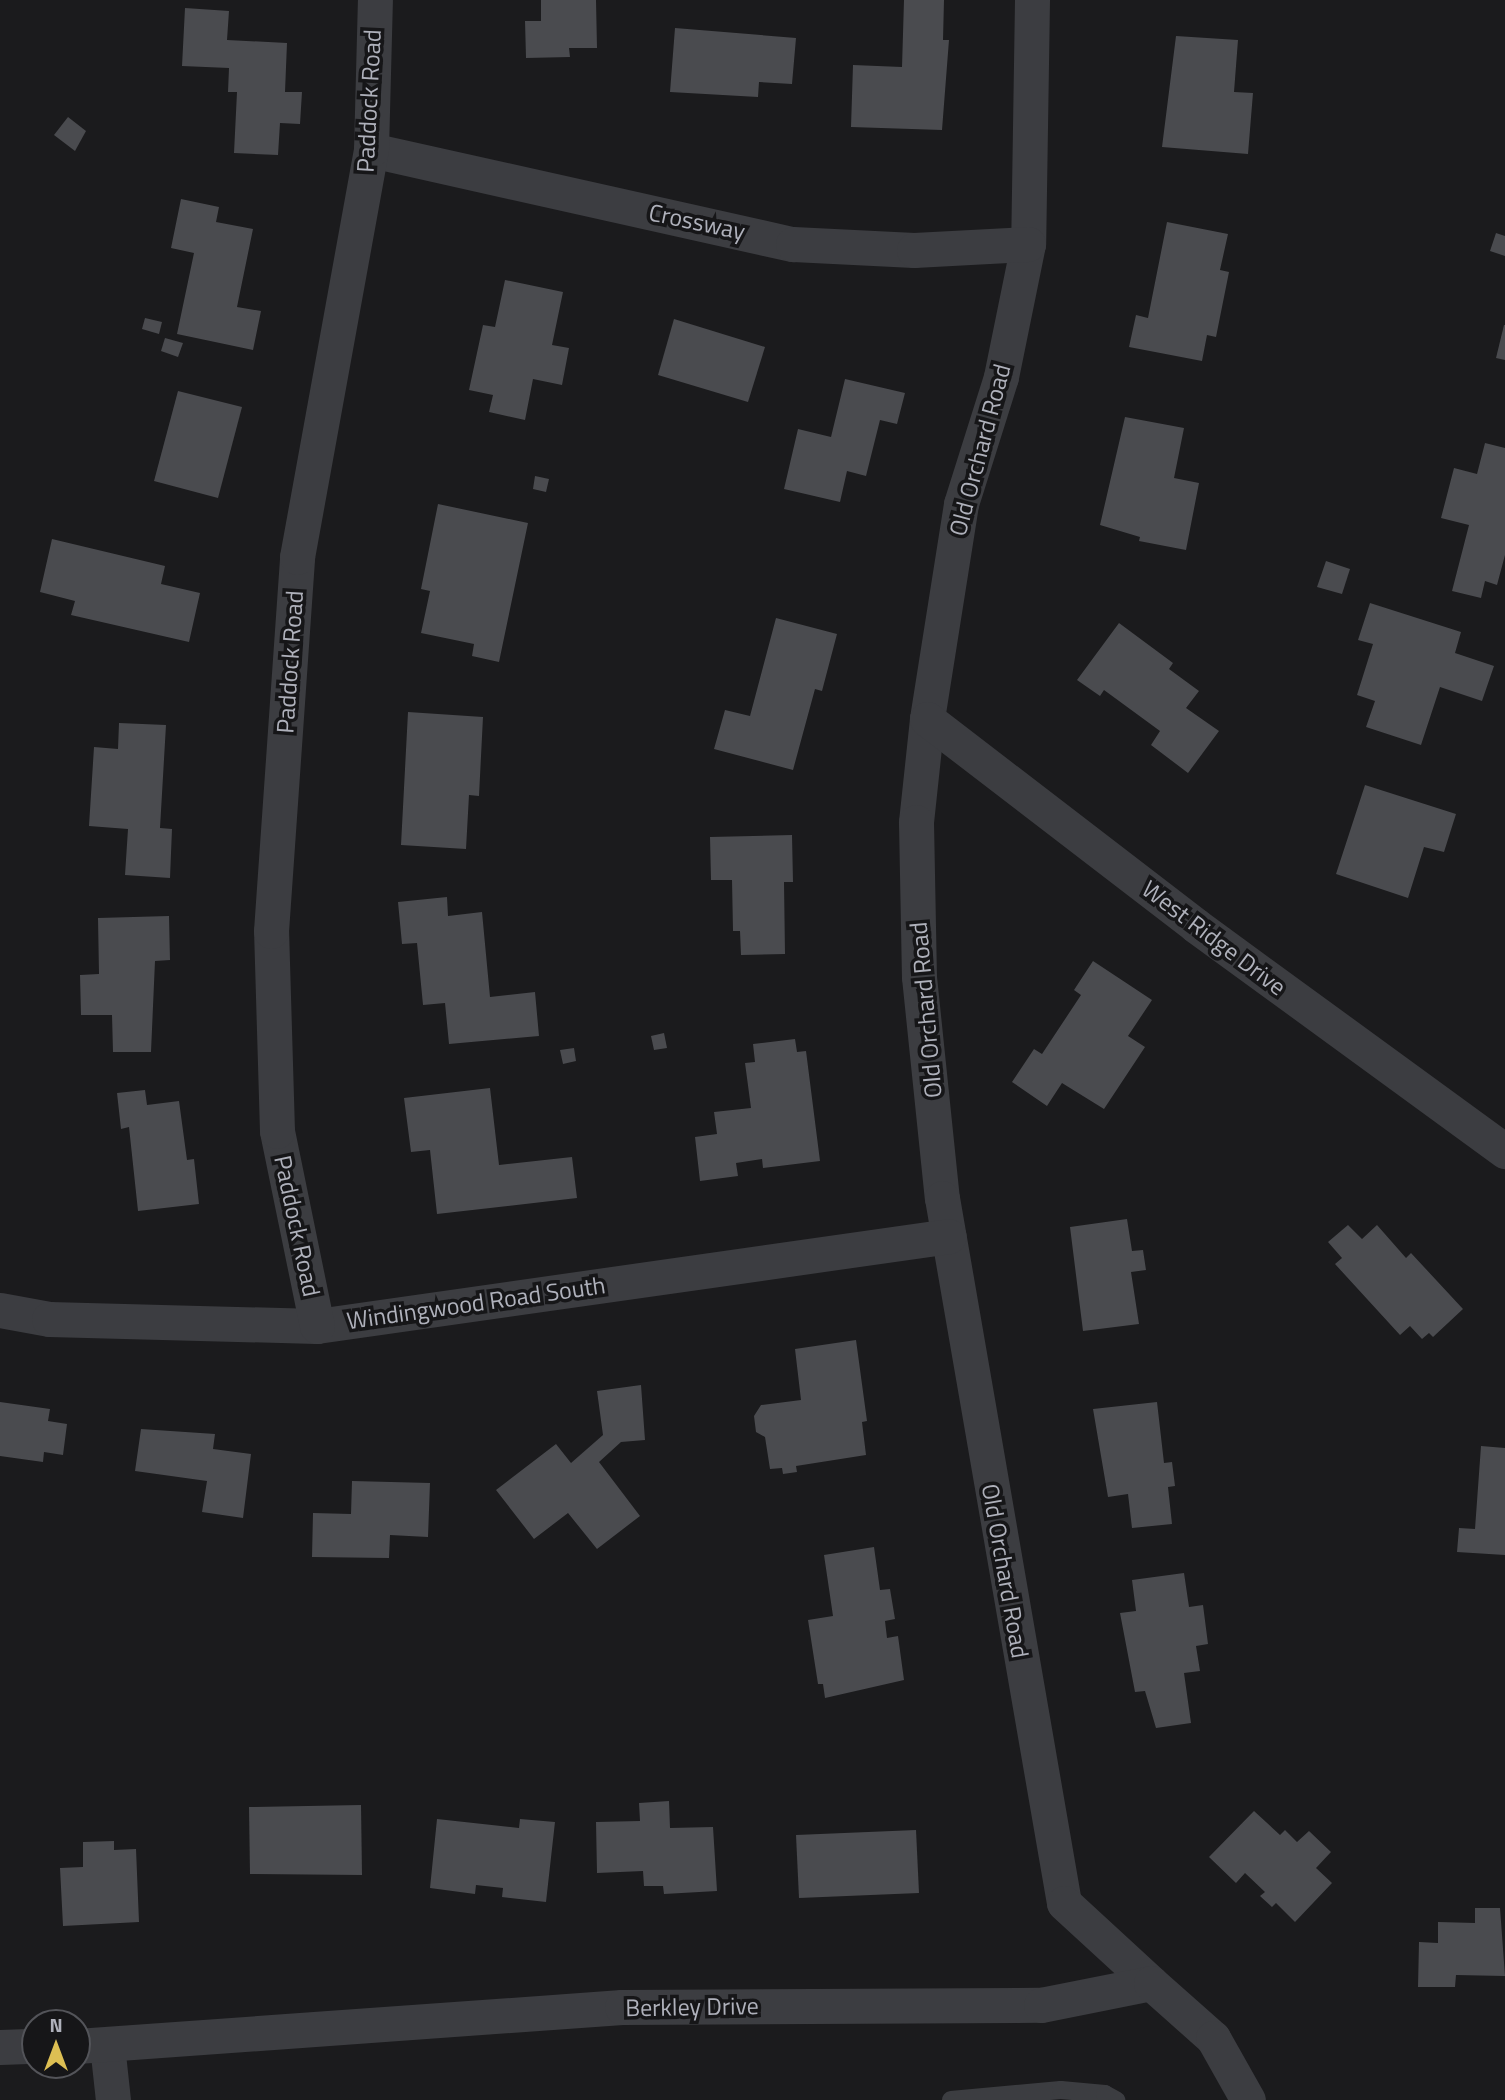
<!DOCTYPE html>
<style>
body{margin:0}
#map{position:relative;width:1505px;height:2100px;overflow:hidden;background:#1b1b1d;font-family:"Titillium Web",sans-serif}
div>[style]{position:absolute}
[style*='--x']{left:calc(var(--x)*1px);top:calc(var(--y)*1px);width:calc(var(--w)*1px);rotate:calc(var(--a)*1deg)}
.building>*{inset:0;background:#4a4b4f}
.lane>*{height:18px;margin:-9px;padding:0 9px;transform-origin:9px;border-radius:9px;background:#3c3d41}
.street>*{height:35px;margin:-17.5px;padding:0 17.5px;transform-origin:17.5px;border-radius:17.5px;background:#3c3d41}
span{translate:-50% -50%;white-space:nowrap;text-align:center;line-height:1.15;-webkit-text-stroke:7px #161618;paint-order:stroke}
.street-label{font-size:24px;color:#afb1bb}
.north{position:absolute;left:21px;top:2009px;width:70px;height:70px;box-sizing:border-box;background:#161618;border:2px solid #535459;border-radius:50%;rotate:0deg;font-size:19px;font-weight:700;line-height:28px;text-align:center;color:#afb1bb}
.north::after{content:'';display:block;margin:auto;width:24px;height:32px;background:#ddbf53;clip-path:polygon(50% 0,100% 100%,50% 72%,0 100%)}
</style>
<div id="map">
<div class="building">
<i style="clip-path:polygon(541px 0,596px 0,597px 48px,569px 48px,570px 57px,526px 58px,525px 21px,541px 21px)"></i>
<i style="clip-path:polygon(904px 0,944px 0,943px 40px,949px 40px,942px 130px,851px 127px,853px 65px,902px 67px)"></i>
<i style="clip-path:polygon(185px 8px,229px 11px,227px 40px,287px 43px,285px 92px,302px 92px,300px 124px,280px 123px,278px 155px,234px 153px,237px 92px,228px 92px,229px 68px,182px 66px)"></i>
<i style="clip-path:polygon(675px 28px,796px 38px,792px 84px,759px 82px,758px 97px,670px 92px)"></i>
<i style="clip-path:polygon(1176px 36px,1238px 40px,1234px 92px,1253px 93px,1248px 154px,1162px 147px)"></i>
<i style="clip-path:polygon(68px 117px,86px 131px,75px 151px,54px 135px)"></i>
<i style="clip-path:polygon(181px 199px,219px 207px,216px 222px,253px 229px,237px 307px,261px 311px,253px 350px,177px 334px,194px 253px,171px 248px)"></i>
<i style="clip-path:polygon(1167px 222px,1228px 234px,1220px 270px,1229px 272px,1216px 337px,1207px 335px,1202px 361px,1129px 347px,1136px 315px,1148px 318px)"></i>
<i style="clip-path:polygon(1496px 233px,1505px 236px,1505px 256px,1490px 251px)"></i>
<i style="clip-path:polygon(505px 280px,563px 292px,552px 345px,569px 348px,562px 385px,533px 379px,525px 420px,489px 412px,493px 395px,469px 390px,483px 325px,495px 327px)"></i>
<i style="clip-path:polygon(145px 318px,162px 322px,159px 334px,142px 329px)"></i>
<i style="clip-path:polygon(674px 319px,765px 347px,748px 402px,658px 375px)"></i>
<i style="clip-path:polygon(1504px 325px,1505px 325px,1505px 360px,1496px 358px)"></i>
<i style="clip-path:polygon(165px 338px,183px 343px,178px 357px,161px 351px)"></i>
<i style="clip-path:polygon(845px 379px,905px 393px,897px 424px,880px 420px,866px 476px,847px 471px,840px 502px,784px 489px,798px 429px,831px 437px)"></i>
<i style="clip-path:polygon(178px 391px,242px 407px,218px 498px,154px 481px)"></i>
<i style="clip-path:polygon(1125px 417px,1184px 428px,1174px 478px,1199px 483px,1186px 550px,1139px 541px,1140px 537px,1100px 525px)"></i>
<i style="clip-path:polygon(1485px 443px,1505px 448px,1505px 555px,1497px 585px,1485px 581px,1481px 598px,1452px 591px,1469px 525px,1441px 518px,1454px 468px,1477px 474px)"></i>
<i style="clip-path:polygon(535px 476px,549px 479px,546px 492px,533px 489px)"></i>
<i style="clip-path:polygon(438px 504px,528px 523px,499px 662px,472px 656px,474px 644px,421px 633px,430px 591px,421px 589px)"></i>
<i style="clip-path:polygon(52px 539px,165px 566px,161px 584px,200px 593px,189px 642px,71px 615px,75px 601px,40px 592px)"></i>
<i style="clip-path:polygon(1326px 561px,1350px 569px,1342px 594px,1317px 587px)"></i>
<i style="clip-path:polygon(1370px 603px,1461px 632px,1455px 653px,1494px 666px,1482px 701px,1440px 687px,1421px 745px,1366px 727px,1375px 701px,1357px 695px,1373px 644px,1358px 640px)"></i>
<i style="clip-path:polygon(776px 618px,837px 634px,822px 691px,815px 689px,793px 770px,714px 749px,725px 710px,750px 716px)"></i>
<i style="clip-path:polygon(1119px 623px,1173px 663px,1169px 669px,1199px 691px,1186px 708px,1219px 731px,1188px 773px,1151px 745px,1160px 731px,1104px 690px,1100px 696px,1077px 680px)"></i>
<i style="clip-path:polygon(408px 712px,483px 717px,479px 796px,469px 795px,466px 849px,401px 845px)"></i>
<i style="clip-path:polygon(119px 723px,166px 725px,160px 828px,172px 829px,170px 878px,125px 875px,128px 829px,89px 826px,94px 747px,118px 749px)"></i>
<i style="clip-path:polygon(1365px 785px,1456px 814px,1444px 852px,1424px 847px,1408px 898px,1336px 874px)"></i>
<i style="clip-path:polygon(792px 835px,793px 882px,784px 882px,785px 954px,741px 955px,740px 931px,733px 931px,732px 880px,711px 880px,710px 837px)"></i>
<i style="clip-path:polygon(447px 897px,448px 916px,482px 912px,490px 997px,535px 992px,539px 1036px,449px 1044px,445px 1003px,423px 1005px,417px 943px,402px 944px,398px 902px)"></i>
<i style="clip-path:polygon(169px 916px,170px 960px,155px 961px,151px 1052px,113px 1052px,112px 1015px,81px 1015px,80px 975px,99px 974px,98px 918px)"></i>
<i style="clip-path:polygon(1093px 961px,1152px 1000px,1128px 1036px,1145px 1047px,1104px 1109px,1062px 1083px,1047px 1106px,1012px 1082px,1034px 1049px,1042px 1054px,1081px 995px,1074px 990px)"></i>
<i style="clip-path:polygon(664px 1033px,667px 1048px,654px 1050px,651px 1036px)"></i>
<i style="clip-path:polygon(795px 1039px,797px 1052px,806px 1051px,820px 1161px,763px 1168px,762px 1159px,736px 1163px,738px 1176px,700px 1181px,695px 1137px,717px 1134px,714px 1112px,751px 1108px,745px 1063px,755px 1062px,753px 1044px)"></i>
<i style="clip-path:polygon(574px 1048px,576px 1061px,563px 1064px,560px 1050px)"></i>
<i style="clip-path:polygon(490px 1088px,499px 1165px,572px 1157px,577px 1198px,437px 1214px,430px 1150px,411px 1152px,404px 1098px)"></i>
<i style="clip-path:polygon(145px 1090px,147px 1105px,179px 1101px,187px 1160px,194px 1159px,199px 1204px,138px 1211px,129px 1127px,121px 1129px,117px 1093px)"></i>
<i style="clip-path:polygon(1127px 1219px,1132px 1251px,1143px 1250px,1146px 1270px,1131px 1272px,1139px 1324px,1083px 1331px,1070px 1227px)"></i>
<i style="clip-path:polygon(1348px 1225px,1362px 1239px,1377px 1225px,1406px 1258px,1411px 1253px,1463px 1309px,1433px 1337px,1429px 1333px,1422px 1339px,1410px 1326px,1400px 1335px,1335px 1264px,1342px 1258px,1328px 1242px)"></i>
<i style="clip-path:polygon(856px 1340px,867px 1421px,862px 1422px,866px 1455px,796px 1466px,797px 1472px,783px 1474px,782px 1468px,770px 1469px,765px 1437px,756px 1432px,754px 1416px,761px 1405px,801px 1400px,795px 1349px)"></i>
<i style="clip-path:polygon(641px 1385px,645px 1440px,621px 1442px,599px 1462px,640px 1516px,597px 1549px,568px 1513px,534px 1539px,496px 1490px,556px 1444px,571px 1463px,603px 1435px,597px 1391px)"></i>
<i style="clip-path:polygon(0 1402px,50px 1409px,48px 1421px,67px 1424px,63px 1455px,44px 1452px,43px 1462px,0 1456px)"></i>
<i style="clip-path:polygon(1157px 1402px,1164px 1463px,1172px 1462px,1175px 1486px,1168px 1487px,1172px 1524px,1132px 1528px,1128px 1494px,1108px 1497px,1093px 1409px)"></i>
<i style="clip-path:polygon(141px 1429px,215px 1434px,213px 1449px,251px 1454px,243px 1518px,202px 1512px,207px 1481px,135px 1471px)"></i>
<i style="clip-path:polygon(1481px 1446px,1505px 1448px,1505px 1555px,1457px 1552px,1459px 1528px,1475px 1529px)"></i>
<i style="clip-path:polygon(352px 1481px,430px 1483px,428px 1537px,390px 1535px,389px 1558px,312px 1557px,313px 1513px,351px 1514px)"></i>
<i style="clip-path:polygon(874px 1547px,880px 1590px,890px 1589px,895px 1619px,885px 1621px,887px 1638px,898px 1636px,904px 1680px,825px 1698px,823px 1684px,818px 1684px,808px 1620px,833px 1616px,824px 1555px)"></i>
<i style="clip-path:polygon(1184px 1573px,1189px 1607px,1203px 1605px,1208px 1644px,1196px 1646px,1200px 1671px,1184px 1673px,1191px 1723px,1156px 1728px,1145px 1691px,1135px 1692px,1120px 1613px,1136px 1611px,1132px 1580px)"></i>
<i style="clip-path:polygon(669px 1801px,670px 1828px,713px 1827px,717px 1891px,664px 1894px,663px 1886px,644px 1886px,643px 1871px,597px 1873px,596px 1822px,640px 1821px,639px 1803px)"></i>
<i style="clip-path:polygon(361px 1805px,362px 1875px,250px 1874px,249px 1807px)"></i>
<i style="clip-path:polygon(1254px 1811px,1280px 1835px,1285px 1830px,1297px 1842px,1309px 1831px,1331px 1852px,1316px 1868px,1332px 1883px,1295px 1922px,1276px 1903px,1272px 1907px,1260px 1896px,1265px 1892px,1245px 1873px,1236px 1883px,1209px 1857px)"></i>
<i style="clip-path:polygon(437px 1819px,519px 1828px,520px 1819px,555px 1822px,546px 1902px,502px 1897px,503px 1888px,476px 1885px,475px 1894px,430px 1888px)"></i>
<i style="clip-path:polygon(916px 1830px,919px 1893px,799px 1898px,796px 1835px)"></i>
<i style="clip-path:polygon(114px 1841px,114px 1850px,136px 1849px,139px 1922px,63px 1926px,60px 1868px,83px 1867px,83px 1842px)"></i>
<i style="clip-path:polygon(1475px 1908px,1500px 1908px,1505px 1976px,1456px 1975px,1455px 1987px,1418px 1987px,1419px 1942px,1438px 1943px,1438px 1922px,1475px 1923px)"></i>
</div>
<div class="lane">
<i style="--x:951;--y:2100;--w:110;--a:-5.2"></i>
<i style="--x:1061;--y:2090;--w:44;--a:5.2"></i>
<i style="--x:1105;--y:2094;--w:13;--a:29"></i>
</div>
<div class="street">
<i style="--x:1032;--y:0;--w:244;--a:90.9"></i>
<i style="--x:1028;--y:244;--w:136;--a:101.5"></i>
<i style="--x:1001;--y:377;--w:133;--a:107.5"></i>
<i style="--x:961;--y:504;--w:218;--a:99"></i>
<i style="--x:927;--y:719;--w:104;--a:96.1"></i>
<i style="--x:916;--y:822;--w:155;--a:88.9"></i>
<i style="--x:919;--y:977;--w:222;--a:84.1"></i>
<i style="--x:942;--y:1198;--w:715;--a:80.18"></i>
<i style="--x:1064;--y:1903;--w:118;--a:42.6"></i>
<i style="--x:371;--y:150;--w:432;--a:12.6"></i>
<i style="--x:793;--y:244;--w:121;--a:2.8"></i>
<i style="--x:914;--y:250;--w:114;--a:-3"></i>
<i style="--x:927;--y:719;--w:338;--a:37.5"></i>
<i style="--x:1195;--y:925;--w:384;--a:36.1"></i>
<i style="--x:0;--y:1310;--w:50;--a:10.4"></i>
<i style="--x:49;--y:1319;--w:268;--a:1.5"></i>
<i style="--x:317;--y:1326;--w:638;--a:-8.1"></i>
<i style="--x:317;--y:1326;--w:199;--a:-101.6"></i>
<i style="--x:277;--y:1131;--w:200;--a:-91.7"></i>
<i style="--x:271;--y:931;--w:375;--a:-86"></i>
<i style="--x:297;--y:557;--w:414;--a:-79.7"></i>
<i style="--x:371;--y:150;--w:150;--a:-88.5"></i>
<i style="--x:107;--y:2045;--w:55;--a:83.8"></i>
<i style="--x:77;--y:2046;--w:546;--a:-4.09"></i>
<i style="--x:622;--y:2007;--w:419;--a:-0.3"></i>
<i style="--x:1041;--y:2005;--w:112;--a:-11.3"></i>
<i style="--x:1151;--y:1983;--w:83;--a:41.6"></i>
<i style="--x:1213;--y:2038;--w:71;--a:60.6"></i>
<i style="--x:0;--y:2047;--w:35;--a:-2"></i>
</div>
<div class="street-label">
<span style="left:369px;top:101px;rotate:-87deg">Paddock Road</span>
<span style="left:697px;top:222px;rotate:12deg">Crossway</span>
<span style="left:980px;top:450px;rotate:-75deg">Old Orchard Road</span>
<span style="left:290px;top:662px;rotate:-86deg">Paddock Road</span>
<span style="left:1214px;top:938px;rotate:37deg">West Ridge Drive</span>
<span style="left:926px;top:1010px;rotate:-95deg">Old Orchard Road</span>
<span style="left:297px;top:1226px;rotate:78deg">Paddock Road</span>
<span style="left:476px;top:1303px;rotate:-8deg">Windingwood Road South</span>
<span style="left:1005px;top:1571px;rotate:80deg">Old Orchard Road</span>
<span style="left:692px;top:2007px;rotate:-1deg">Berkley Drive</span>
</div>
<div class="north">N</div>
</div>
